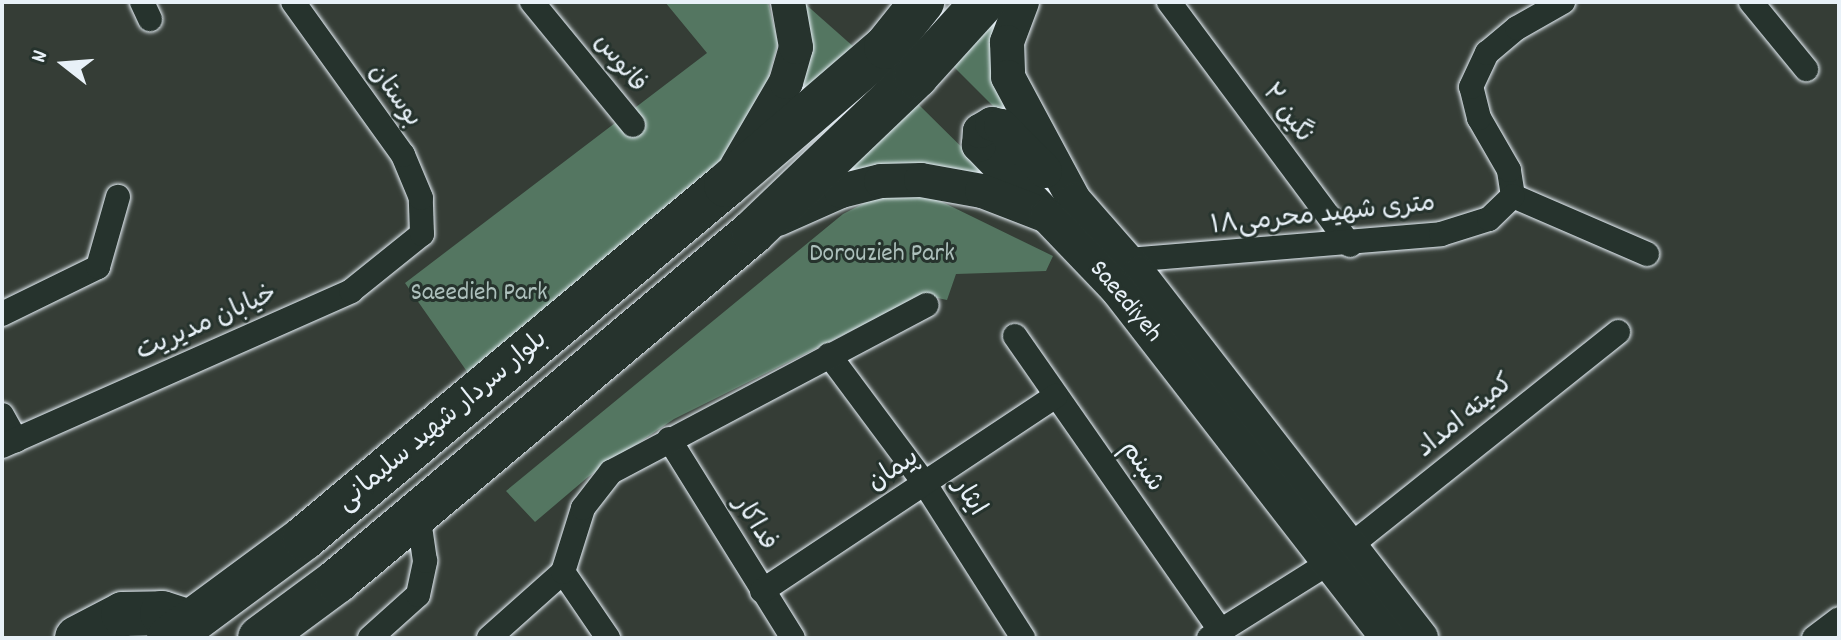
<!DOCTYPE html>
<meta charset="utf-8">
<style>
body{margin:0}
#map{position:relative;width:1841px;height:640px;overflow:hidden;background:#353d36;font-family:Dekko,"Playpen Sans Arabic",sans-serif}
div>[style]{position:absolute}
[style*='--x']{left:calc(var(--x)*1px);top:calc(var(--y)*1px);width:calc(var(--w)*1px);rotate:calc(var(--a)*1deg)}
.green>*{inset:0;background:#547661}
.roads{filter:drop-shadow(0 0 2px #e8f1f8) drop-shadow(0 0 2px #e8f1f8)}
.street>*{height:24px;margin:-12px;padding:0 12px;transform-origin:12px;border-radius:12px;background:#26332d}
.secondary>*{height:34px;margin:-17px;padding:0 17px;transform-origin:17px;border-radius:17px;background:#26332d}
.highway>*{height:44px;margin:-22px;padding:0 22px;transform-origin:22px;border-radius:22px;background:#26332d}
span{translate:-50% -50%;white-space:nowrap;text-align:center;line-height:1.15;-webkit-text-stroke:6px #26332d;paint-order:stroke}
.street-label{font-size:26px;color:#e8f1f8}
.park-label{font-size:26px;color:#adc0bc}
.frame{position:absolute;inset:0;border:4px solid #e8f1f8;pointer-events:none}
.north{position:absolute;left:24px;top:24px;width:80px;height:80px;-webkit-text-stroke:6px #26332d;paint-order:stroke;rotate:287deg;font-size:22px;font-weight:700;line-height:32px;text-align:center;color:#e8f1f8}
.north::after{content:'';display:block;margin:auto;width:28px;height:36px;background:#e8f1f8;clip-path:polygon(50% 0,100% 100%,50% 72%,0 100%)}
</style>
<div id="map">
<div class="green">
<i style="clip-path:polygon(665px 2px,768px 2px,778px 43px,763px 98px,732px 148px,703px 178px,468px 373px,405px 283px,707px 53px)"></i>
<i style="clip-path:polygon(803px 2px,855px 48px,776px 121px)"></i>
<i style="clip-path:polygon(1005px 2px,1034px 147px,950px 63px)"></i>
<i style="clip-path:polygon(914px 100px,1004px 189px,930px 164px,822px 187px)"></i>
<i style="clip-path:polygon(930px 196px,1053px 256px,1046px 271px,956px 274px,947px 300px,923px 295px,674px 419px,588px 477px,535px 522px,506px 491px,843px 214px,876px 197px)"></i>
</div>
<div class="roads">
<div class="street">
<i style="--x:142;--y:2;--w:19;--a:65"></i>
<i style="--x:532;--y:2;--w:159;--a:50.6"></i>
<i style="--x:1169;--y:2;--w:303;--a:53.3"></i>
<i style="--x:1751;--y:2;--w:87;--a:50.6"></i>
<i style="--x:1513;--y:196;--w:26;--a:-99"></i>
<i style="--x:1509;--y:170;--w:60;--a:-120"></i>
<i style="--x:1479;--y:118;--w:32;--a:-104"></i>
<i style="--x:1471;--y:87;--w:38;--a:-65"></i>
<i style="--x:1487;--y:53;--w:39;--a:-40"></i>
<i style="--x:1517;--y:28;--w:53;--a:-29.5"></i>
<i style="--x:1513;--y:196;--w:146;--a:23.4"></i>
<i style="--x:1128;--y:260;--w:314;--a:-4.7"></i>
<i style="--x:1441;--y:234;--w:50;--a:-17.4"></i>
<i style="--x:1489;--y:219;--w:33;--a:-44"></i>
<i style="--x:2;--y:314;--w:107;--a:-26.1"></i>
<i style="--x:98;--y:267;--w:73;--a:-74.1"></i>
<i style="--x:1015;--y:336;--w:360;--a:55.1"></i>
<i style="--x:829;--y:355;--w:161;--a:53.3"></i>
<i style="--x:925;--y:484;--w:183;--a:57.5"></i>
<i style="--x:2;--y:415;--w:29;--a:61"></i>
<i style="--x:669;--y:439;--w:234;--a:58.1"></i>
<i style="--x:2;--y:446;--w:382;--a:-23.9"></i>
<i style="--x:351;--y:291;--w:91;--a:-38.8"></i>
<i style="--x:422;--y:234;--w:36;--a:-92"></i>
<i style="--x:421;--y:198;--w:47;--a:-112.7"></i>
<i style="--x:403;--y:155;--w:188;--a:-125.7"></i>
<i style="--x:1350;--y:546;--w:343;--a:-38.6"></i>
<i style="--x:563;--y:572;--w:80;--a:55.7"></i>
<i style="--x:762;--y:591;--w:353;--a:-33.6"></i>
<i style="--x:370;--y:638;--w:64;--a:-41.9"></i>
<i style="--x:418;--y:595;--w:35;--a:-78"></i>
<i style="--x:425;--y:561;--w:49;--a:-98.3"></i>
<i style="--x:489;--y:638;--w:99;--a:-41.7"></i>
<i style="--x:563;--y:572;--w:67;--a:-72.6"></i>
<i style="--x:583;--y:508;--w:46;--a:-52.1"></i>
<i style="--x:611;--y:472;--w:357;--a:-27.9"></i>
<i style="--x:1209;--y:638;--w:143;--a:-32.1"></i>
<i style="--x:1814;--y:638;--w:31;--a:-37"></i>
</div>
<div class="secondary">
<i style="--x:1022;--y:2;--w:43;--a:110.6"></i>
<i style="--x:1007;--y:42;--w:35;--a:88"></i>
<i style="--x:1008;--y:77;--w:140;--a:61.8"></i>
<i style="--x:1074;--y:200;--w:98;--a:48.7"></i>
<i style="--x:1139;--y:274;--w:460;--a:52.2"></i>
<i style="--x:737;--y:166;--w:97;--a:-59.7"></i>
<i style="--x:786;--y:82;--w:36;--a:-74"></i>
<i style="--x:796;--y:47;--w:46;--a:-100.1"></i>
<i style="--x:1042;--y:210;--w:91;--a:-134.1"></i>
<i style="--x:979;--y:145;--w:14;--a:-86"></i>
<i style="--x:980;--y:131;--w:14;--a:-30"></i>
<i style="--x:992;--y:124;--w:9;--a:13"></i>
<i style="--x:1001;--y:126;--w:63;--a:45.6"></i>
<i style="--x:778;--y:219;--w:69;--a:-24"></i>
<i style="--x:841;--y:191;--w:41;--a:-14"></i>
<i style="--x:881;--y:181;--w:40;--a:-1.4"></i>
<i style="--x:921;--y:180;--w:62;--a:10.2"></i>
<i style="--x:982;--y:191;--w:70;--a:21"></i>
<i style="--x:1047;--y:216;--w:101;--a:46.2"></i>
<i style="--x:1117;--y:289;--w:442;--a:52.2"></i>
</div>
<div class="highway">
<i style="--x:77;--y:638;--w:52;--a:-27.6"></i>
<i style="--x:123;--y:614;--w:39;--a:-1"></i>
<i style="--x:162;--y:613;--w:29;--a:18"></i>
<i style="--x:169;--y:638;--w:168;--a:-36.5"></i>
<i style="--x:304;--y:538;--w:550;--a:-39.91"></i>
<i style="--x:726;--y:185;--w:211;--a:-40.8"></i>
<i style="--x:886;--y:47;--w:58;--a:-51.3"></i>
<i style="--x:260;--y:638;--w:96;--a:-36.5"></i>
<i style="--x:337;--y:581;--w:543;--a:-39.99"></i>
<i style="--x:753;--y:232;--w:226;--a:-43.7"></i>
<i style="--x:916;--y:76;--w:100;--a:-47.8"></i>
</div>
</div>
<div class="street-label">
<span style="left:619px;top:64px;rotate:51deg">فانوس</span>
<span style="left:394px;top:96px;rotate:54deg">بوستان</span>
<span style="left:1286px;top:114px;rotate:53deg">نگین ۲</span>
<span style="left:1323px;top:216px;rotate:-6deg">۱۸متری شهید محرمی</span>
<span style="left:1125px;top:302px;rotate:50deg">Saeediyeh</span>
<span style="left:207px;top:324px;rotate:-24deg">خیابان مدیریت</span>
<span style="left:1466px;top:417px;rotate:-39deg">کمیته امداد</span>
<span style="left:443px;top:422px;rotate:-40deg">بلوار سردار شهید سلیمانی</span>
<span style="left:1141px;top:467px;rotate:55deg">شبنم</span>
<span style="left:894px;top:471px;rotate:-33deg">پیمان</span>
<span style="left:968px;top:498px;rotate:57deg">ایثار</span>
<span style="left:754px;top:524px;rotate:58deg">فداکار</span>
</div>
<div class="park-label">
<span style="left:882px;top:255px">Dorouzieh Park</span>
<span style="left:479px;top:294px">Saeedieh Park</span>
</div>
<div class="frame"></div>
<div class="north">N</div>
</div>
